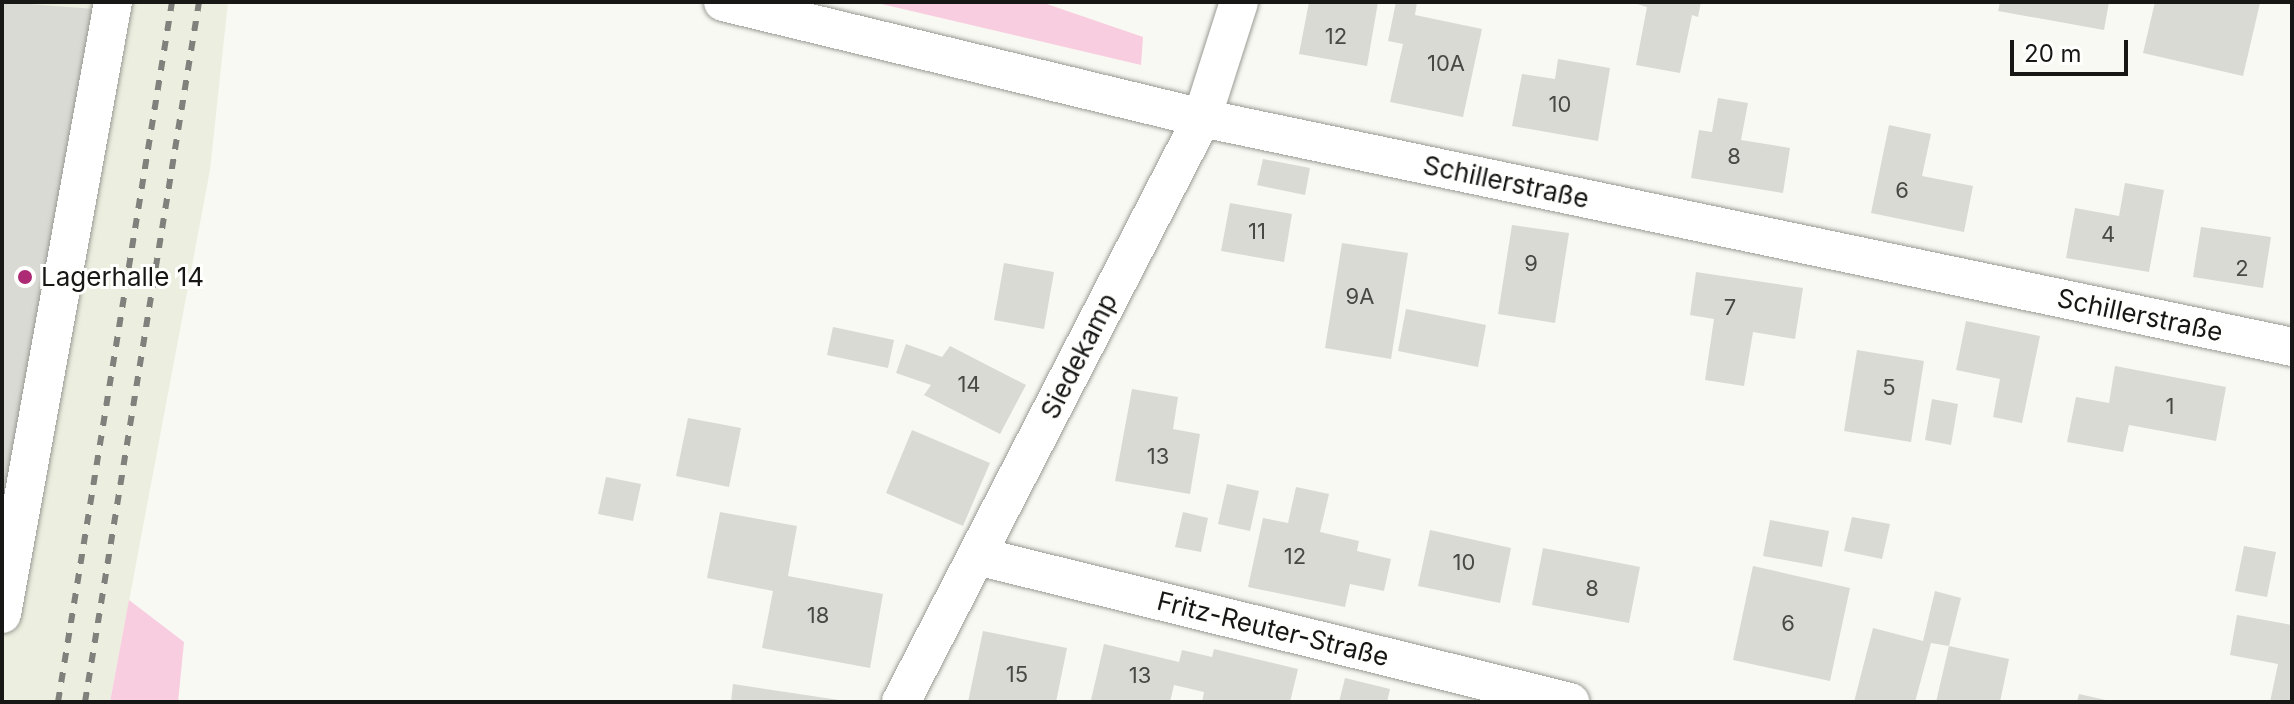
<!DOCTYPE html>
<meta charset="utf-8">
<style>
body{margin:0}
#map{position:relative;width:2294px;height:704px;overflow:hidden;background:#f8f9f3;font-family:Inter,sans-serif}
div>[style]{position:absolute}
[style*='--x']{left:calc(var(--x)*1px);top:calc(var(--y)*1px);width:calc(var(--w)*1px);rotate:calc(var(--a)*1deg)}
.built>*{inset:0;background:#eceedf}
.green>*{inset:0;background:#f9cde0}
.building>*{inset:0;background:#dadad4}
.roads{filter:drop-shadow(0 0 2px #9a9a94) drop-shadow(0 0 2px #9a9a94)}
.minor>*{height:38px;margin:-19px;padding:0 19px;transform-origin:19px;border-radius:19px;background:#fff}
.rail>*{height:6px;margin-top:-3px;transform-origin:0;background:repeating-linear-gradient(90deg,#80817d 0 10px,transparent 0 20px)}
.dots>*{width:22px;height:22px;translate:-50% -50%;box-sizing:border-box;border:4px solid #fffffe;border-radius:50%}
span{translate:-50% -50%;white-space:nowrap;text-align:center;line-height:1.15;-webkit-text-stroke:6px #fffffe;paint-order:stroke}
.number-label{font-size:22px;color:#484845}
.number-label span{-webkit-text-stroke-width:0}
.street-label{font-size:26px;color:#171715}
.poi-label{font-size:26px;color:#171715}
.left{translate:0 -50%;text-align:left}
.frame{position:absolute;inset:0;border:4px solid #171715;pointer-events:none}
.scale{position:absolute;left:2010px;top:40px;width:118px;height:36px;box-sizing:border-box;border:4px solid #171715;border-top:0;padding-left:10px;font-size:24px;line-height:28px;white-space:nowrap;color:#171715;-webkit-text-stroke:6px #fffffe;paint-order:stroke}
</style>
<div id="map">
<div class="built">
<i style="clip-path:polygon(2px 2px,228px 2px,210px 170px,110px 702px,2px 702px)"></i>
</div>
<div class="green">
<i style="clip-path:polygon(873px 2px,1041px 2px,1143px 37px,1141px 65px)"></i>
<i style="clip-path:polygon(129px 600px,184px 642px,178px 702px,110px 702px)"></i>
</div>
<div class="building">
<i style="clip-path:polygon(2px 2px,95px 9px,2px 536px)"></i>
<i style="clip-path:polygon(1309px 2px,1378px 2px,1367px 66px,1299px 54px)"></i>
<i style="clip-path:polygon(1396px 2px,1417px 2px,1415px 15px,1482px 29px,1463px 117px,1390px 102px,1403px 44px,1388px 41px)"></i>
<i style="clip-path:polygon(1631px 2px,1701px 2px,1698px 17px,1692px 15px,1680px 73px,1636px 65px,1647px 7px)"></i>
<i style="clip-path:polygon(2000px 2px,2109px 2px,2104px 30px,1998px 11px)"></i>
<i style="clip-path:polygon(2155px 2px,2260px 3px,2243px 76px,2143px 53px)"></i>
<i style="clip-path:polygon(1558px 59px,1610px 68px,1598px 141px,1512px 126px,1522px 74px,1555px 79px)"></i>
<i style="clip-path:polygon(1718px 98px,1748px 103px,1741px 140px,1790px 148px,1783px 193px,1691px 178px,1699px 130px,1712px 132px)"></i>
<i style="clip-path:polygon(1889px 125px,1931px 134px,1922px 176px,1973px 186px,1964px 232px,1871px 213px)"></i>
<i style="clip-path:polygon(1263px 159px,1310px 168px,1305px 195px,1257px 185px)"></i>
<i style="clip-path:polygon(2125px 183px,2164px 190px,2149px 272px,2066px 258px,2075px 208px,2119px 216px)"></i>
<i style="clip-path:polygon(1230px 203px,1292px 214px,1284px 262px,1221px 251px)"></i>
<i style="clip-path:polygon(1512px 225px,1569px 233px,1555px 323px,1498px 314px)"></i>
<i style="clip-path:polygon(2201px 227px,2271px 237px,2263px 288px,2193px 277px)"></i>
<i style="clip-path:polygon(1342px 243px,1408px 253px,1391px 359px,1325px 348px)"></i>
<i style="clip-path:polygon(1004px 263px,1054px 272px,1044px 329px,994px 320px)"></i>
<i style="clip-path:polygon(1696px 272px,1803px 288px,1795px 339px,1753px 332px,1744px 386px,1705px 380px,1714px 319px,1690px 315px)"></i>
<i style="clip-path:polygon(1406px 309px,1486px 325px,1478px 367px,1398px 351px)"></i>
<i style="clip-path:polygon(1966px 321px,2040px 336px,2022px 423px,1993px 417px,2000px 379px,1956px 370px)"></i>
<i style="clip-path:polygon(833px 327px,894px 340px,888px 368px,827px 355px)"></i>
<i style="clip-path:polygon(906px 344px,942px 357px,950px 346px,1026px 385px,1000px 434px,924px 395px,931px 385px,896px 373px)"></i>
<i style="clip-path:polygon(1857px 350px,1924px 361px,1911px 442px,1844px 431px)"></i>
<i style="clip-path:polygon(2115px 366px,2226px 387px,2216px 441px,2129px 425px,2123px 452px,2067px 442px,2076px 397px,2109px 403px)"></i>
<i style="clip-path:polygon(1132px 389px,1178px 397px,1173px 429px,1200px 434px,1190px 494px,1115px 481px)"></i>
<i style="clip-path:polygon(1932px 399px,1958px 404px,1951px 445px,1925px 440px)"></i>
<i style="clip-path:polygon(688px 418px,741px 428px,729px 487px,676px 476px)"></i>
<i style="clip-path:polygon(912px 430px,990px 463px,963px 526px,886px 493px)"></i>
<i style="clip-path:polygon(606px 477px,641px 484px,633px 521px,598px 514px)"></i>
<i style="clip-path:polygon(1227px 484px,1259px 491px,1250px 531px,1218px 524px)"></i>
<i style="clip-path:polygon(1296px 487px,1329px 494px,1320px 532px,1359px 541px,1357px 551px,1391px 559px,1384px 591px,1350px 584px,1345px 607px,1248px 587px,1263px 518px,1288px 523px)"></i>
<i style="clip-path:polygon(720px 512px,797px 526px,788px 576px,883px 594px,870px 668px,762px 648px,773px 591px,707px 578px)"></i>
<i style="clip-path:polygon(1183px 512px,1208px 518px,1201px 552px,1175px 547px)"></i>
<i style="clip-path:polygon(1852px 517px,1890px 524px,1882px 559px,1844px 551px)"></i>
<i style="clip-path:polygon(1770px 520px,1829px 531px,1822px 567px,1763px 556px)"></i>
<i style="clip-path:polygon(1430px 530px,1511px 548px,1500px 603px,1418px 586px)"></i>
<i style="clip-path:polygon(2244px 546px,2276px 552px,2267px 597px,2235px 591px)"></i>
<i style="clip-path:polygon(1543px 548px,1640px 567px,1629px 623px,1532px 605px)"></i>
<i style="clip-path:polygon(1753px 566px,1850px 588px,1830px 681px,1733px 660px)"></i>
<i style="clip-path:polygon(1935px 591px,1961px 598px,1949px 646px,1931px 643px,1915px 702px,1854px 702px,1873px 628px,1923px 641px)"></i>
<i style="clip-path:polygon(2237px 615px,2292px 625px,2292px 702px,2270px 702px,2278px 664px,2230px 655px)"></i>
<i style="clip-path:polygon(983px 631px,1067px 648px,1056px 702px,968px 702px)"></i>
<i style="clip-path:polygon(1104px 644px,1179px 662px,1182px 650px,1212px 657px,1214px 649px,1298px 669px,1290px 702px,1202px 702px,1204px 692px,1174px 685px,1170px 702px,1100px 702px,1091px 700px)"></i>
<i style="clip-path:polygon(1949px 646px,2009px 659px,2000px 702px,1936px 702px)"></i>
<i style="clip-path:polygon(1345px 678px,1390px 689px,1387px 702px,1339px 702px)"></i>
<i style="clip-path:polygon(733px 684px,839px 700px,839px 702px,731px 702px)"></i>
<i style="clip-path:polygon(2079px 694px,2110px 701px,2110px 702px,2077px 702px)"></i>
</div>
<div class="roads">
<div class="minor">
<i style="--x:723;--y:2;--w:493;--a:13.6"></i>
<i style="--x:1202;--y:118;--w:1114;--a:11.86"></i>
<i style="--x:977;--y:556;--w:611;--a:13.83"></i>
<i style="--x:2;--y:614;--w:622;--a:-79.72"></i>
<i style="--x:901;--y:702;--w:657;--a:-62.73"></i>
<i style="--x:1202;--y:118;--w:122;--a:-72.3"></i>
</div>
</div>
<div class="rail">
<i style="--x:58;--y:702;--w:709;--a:-80.75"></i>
<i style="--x:85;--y:702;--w:709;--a:-80.75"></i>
</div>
<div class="dots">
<i style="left:25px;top:277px;background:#ad2a75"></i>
</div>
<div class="number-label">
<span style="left:1336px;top:37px">12</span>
<span style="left:1446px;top:64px">10A</span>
<span style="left:1560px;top:105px">10</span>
<span style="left:1734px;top:157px">8</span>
<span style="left:1902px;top:191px">6</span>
<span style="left:1257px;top:232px">11</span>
<span style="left:2108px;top:235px">4</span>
<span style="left:1531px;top:264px">9</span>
<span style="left:2242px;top:269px">2</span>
<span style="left:1360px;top:297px">9A</span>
<span style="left:1730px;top:308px">7</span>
<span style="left:969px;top:385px">14</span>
<span style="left:1889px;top:388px">5</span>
<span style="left:2170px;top:407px">1</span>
<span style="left:1158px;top:457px">13</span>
<span style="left:1295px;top:557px">12</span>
<span style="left:1464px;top:563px">10</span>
<span style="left:1592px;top:589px">8</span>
<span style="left:818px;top:616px">18</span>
<span style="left:1788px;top:624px">6</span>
<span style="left:1017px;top:675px">15</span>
<span style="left:1140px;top:676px">13</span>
</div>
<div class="street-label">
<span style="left:1506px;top:182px;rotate:12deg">Schillerstraße</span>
<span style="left:2140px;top:315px;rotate:12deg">Schillerstraße</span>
<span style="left:1079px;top:356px;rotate:-63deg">Siedekamp</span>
<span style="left:1273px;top:629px;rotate:14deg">Fritz-Reuter-Straße</span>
</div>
<div class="poi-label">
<span class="left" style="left:41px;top:277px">Lagerhalle 14</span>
</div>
<div class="frame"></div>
<div class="scale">20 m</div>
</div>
